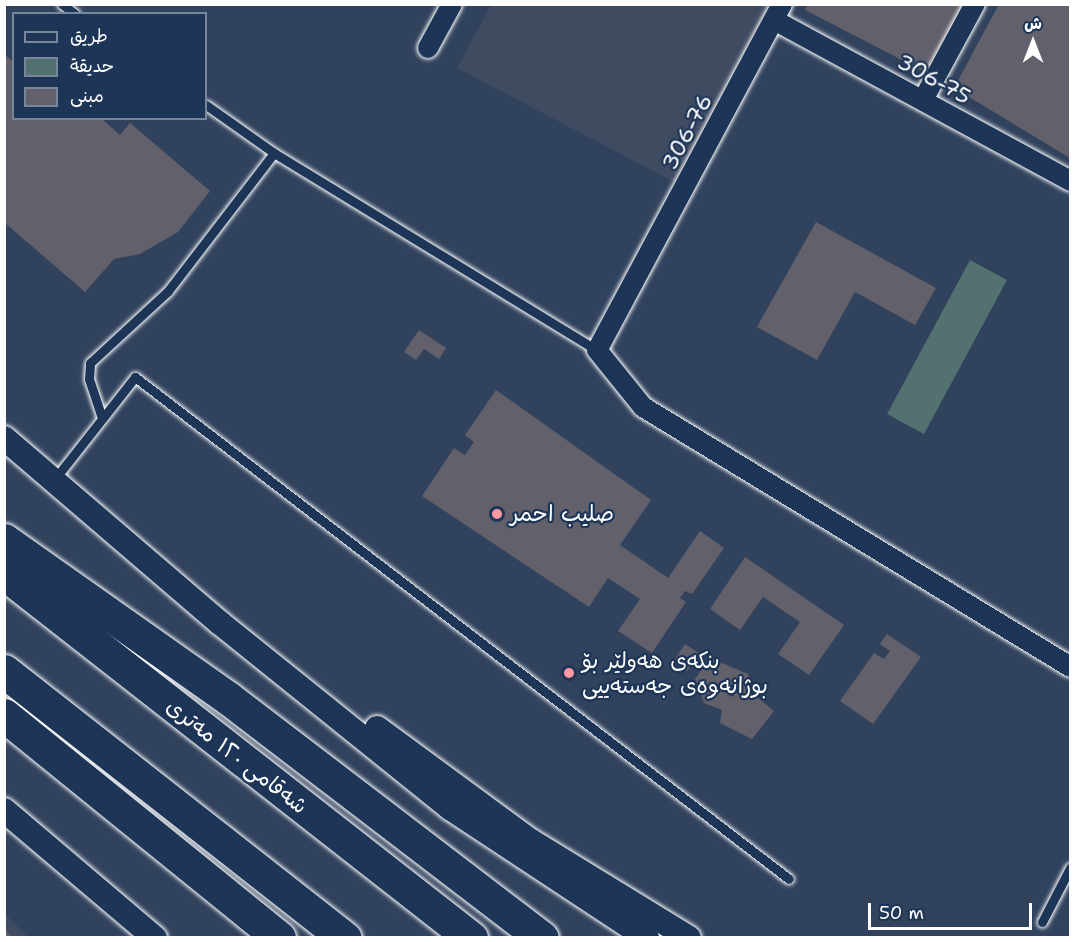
<!DOCTYPE html>
<meta charset="utf-8">
<style>
body{margin:0}
#map{position:relative;width:1075px;height:942px;overflow:hidden;background:#31425d;font-family:"Shantell Sans","Playpen Sans Arabic",sans-serif}
div>[style]{position:absolute}
[style*='--x']{left:calc(var(--x)*1px);top:calc(var(--y)*1px);width:calc(var(--w)*1px);rotate:calc(var(--a)*1deg)}
.built>*{inset:0;background:#3f4b61}
.green>*{inset:0;background:#527170}
.building>*{inset:0;background:#61606b}
.roads{filter:drop-shadow(0 0 2px #fff) drop-shadow(0 0 2px #fff)}
.service>*{height:9px;margin:-4.5px;padding:0 4.5px;transform-origin:4.5px;border-radius:4.5px;background:#1d3557}
.minor>*{height:20px;margin:-10px;padding:0 10px;transform-origin:10px;border-radius:10px;background:#1d3557}
.tertiary>*{height:24px;margin:-12px;padding:0 12px;transform-origin:12px;border-radius:12px;background:#1d3557}
.motorway>*{height:33px;margin:-16.5px;padding:0 16.5px;transform-origin:16.5px;border-radius:16.5px;background:#1d3557}
.dots>*{width:16px;height:16px;translate:-50% -50%;box-sizing:border-box;border:3px solid #1d3557;border-radius:50%}
span{translate:-50% -50%;white-space:nowrap;text-align:center;line-height:1.15;-webkit-text-stroke:4.5px #1d3557;paint-order:stroke}
.street-label{font-size:22px;color:#fff}
.poi-label{font-size:22px;color:#fff}
.left{translate:0 -50%;text-align:left}
.frame{position:absolute;inset:0;border:6px solid #fff;pointer-events:none}
.legend{position:absolute;left:12px;top:12px;width:195px;height:108px;box-sizing:border-box;background:#1d3557;border:2px solid #77869a;margin:0;padding:8px 10px;list-style:none;font-size:18px;color:#fff}
.legend li{display:flex;align-items:center;gap:12px;height:30px}
.legend b{width:30px;border:2px solid #77869a}
.north{position:absolute;left:1003px;top:12px;width:60px;height:60px;-webkit-text-stroke:4px #1d3557;paint-order:stroke;rotate:0deg;font-size:16px;font-weight:700;line-height:24px;text-align:center;color:#fff}
.north::after{content:'';display:block;margin:auto;width:21px;height:27px;background:#fff;clip-path:polygon(50% 0,100% 100%,50% 72%,0 100%)}
.scale{position:absolute;left:868px;top:903px;width:164px;height:27px;box-sizing:border-box;border:3px solid #fff;border-top:0;padding-left:8px;font-size:18px;line-height:21px;white-space:nowrap;color:#fff;-webkit-text-stroke:4px #1d3557;paint-order:stroke}
</style>
<div id="map">
<div class="built">
<i style="clip-path:polygon(491px 5px,772px 5px,676px 183px,457px 68px)"></i>
<i style="clip-path:polygon(5px 914px,28px 937px,5px 937px)"></i>
</div>
<div class="green">
<i style="clip-path:polygon(970px 260px,1007px 280px,924px 434px,887px 414px)"></i>
</div>
<div class="building">
<i style="clip-path:polygon(808px 4px,964px 4px,927px 73px,805px 10px)"></i>
<i style="clip-path:polygon(999px 4px,1070px 4px,1070px 158px,954px 88px)"></i>
<i style="clip-path:polygon(5px 55px,14px 62px,14px 118px,101px 118px,120px 135px,130px 123px,210px 191px,178px 232px,140px 254px,114px 259px,85px 292px,5px 223px)"></i>
<i style="clip-path:polygon(816px 222px,936px 288px,915px 325px,855px 292px,817px 360px,757px 327px)"></i>
<i style="clip-path:polygon(419px 330px,446px 348px,439px 359px,424px 349px,416px 360px,404px 352px)"></i>
<i style="clip-path:polygon(496px 390px,651px 500px,620px 545px,668px 578px,700px 531px,724px 548px,692px 594px,685px 591px,680px 598px,686px 602px,652px 653px,618px 631px,640px 599px,608px 578px,589px 607px,422px 496px,454px 448px,465px 455px,474px 442px,465px 435px)"></i>
<i style="clip-path:polygon(745px 557px,844px 625px,809px 675px,778px 654px,800px 622px,763px 597px,740px 630px,710px 609px)"></i>
<i style="clip-path:polygon(887px 634px,921px 657px,873px 724px,840px 701px,874px 653px,884px 659px,890px 651px,880px 644px)"></i>
<i style="clip-path:polygon(685px 644px,699px 653px,687px 671px,673px 662px)"></i>
<i style="clip-path:polygon(710px 658px,748px 674px,752px 693px,774px 711px,752px 739px,720px 723px,722px 710px,704px 703px,695px 679px)"></i>
<i style="clip-path:polygon(4px 928px,12px 938px,4px 938px)"></i>
</div>
<div class="roads">
<div class="service">
<i style="--x:62;--y:4;--w:16;--a:38"></i>
<i style="--x:206;--y:105;--w:83;--a:35.2"></i>
<i style="--x:274;--y:153;--w:378;--a:31.4"></i>
<i style="--x:102;--y:418;--w:41;--a:-108.4"></i>
<i style="--x:89;--y:379;--w:16;--a:-86"></i>
<i style="--x:90;--y:363;--w:106;--a:-42.7"></i>
<i style="--x:168;--y:291;--w:174;--a:-52.5"></i>
<i style="--x:54;--y:480;--w:131;--a:-51.8"></i>
<i style="--x:135;--y:377;--w:824;--a:37.51"></i>
<i style="--x:1042;--y:922;--w:61;--a:-62.6"></i>
</div>
<div class="minor">
<i style="--x:782;--y:4;--w:392;--a:118.1"></i>
<i style="--x:597;--y:350;--w:73;--a:51.1"></i>
<i style="--x:643;--y:407;--w:500;--a:31.3"></i>
<i style="--x:774;--y:20;--w:337;--a:28.5"></i>
<i style="--x:428;--y:48;--w:50;--a:-61.4"></i>
<i style="--x:923;--y:100;--w:109;--a:-61.6"></i>
</div>
<div class="tertiary">
<i style="--x:4;--y:438;--w:284;--a:40.6"></i>
<i style="--x:220;--y:623;--w:295;--a:38.8"></i>
<i style="--x:450;--y:808;--w:236;--a:33.4"></i>
<i style="--x:377;--y:728;--w:191;--a:36.3"></i>
<i style="--x:531;--y:841;--w:185;--a:31.5"></i>
<i style="--x:4;--y:810;--w:198;--a:40.3"></i>
</div>
<div class="motorway">
<i style="--x:4;--y:540;--w:274;--a:35.2"></i>
<i style="--x:228;--y:698;--w:395;--a:37.4"></i>
<i style="--x:4;--y:573;--w:593;--a:38.01"></i>
<i style="--x:4;--y:671;--w:433;--a:38.1"></i>
<i style="--x:4;--y:715;--w:354;--a:39"></i>
</div>
</div>
<div class="dots">
<i style="left:497px;top:514px;background:#ff9aa2"></i>
<i style="left:569px;top:673px;background:#ff9aa2"></i>
</div>
<div class="street-label">
<span style="left:934px;top:79px;rotate:29deg">306-75</span>
<span style="left:687px;top:132px;rotate:-62deg">306-76</span>
<span style="left:237px;top:756px;rotate:38deg">شەقامی ١٢٠ مەتری</span>
</div>
<div class="poi-label">
<span class="left" style="left:510px;top:514px">صلیب احمر</span>
<span class="left" style="left:582px;top:673px">بنکەی هەولێر بۆ<br>بوژانەوەی جەستەییی</span>
</div>
<div class="frame"></div>
<ul class="legend">
<li><b style="height:8px;background:#1d3557"></b>طريق</li>
<li><b style="height:16px;background:#527170"></b>حديقة</li>
<li><b style="height:16px;background:#61606b"></b>مبنى</li>
</ul>
<div class="north">ش</div>
<div class="scale">50 m</div>
</div>
